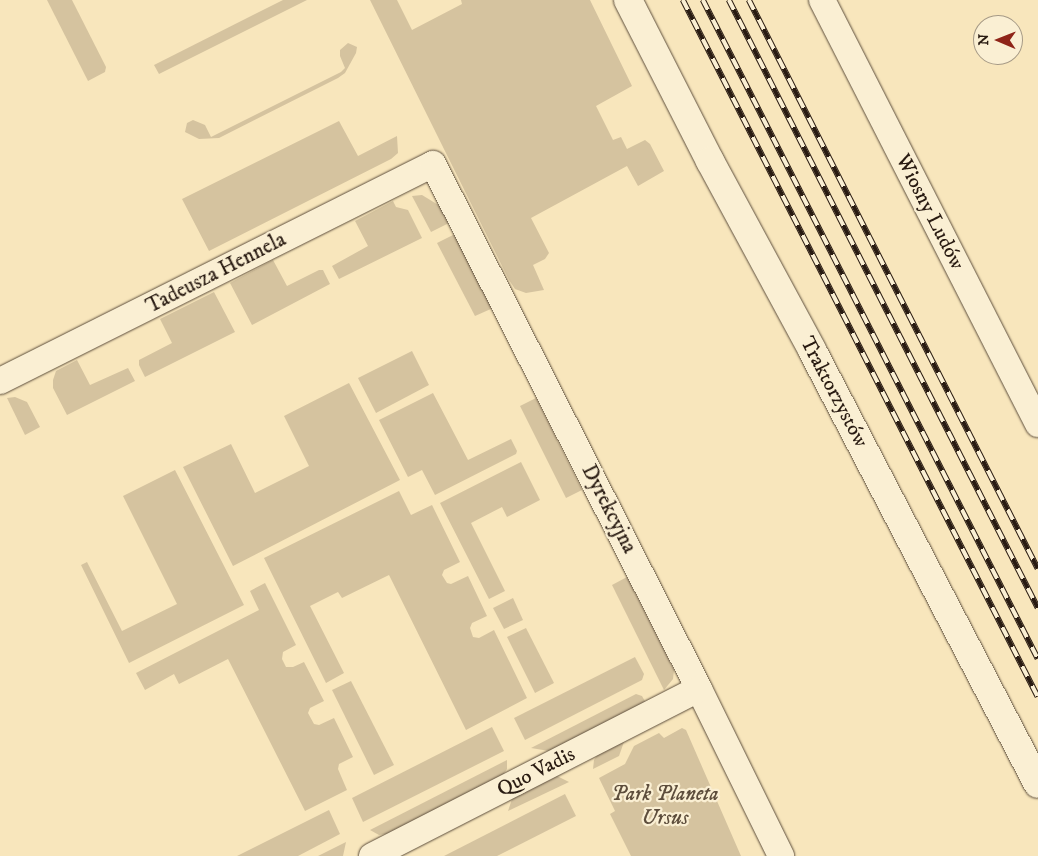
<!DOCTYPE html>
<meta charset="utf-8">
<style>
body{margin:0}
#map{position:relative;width:1038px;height:856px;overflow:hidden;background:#f8e6bc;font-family:"IM FELL DW Pica",serif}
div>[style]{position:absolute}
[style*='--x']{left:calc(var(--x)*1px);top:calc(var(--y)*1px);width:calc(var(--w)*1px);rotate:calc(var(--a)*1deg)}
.green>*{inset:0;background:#d5c39f}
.roads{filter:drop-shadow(0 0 1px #5d4e3c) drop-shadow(0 0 1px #5d4e3c)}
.minor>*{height:26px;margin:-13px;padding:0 13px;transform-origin:13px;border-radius:13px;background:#faefd3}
.tertiary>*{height:28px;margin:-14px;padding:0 14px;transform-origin:14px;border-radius:14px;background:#faefd3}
.rail>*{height:5.5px;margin-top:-2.75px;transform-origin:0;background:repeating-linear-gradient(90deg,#faefd3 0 11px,#291b12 0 22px);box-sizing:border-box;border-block:1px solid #291b12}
span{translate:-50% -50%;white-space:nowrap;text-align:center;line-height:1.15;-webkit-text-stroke:4.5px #faefd3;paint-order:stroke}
.street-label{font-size:21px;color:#291b12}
.park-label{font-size:21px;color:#5d4d3c;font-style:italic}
.north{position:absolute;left:973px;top:15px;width:50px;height:50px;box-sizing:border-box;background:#faefd3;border:1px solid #a69a86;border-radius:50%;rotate:271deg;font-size:14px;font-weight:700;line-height:20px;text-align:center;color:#291b12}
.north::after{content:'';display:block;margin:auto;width:18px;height:22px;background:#8f2418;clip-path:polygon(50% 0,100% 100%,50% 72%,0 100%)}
</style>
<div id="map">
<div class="green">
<i style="clip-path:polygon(47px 0,72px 0,106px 67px,105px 72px,88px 81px)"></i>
<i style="clip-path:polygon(283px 0,307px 0,159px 74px,154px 65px)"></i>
<i style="clip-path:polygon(370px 0,397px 0,412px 30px,462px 4px,461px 0,590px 0,632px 86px,596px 106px,613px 140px,621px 137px,627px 149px,645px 140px,650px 144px,664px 171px,638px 186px,627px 166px,531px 218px,549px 253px,545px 259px,533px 265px,544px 290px,526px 293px,515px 289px,509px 280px)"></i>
<i style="clip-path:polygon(348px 43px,357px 47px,356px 53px,345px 73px,338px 78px,219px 138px,199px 139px,185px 132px,187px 123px,193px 120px,205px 125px,211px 137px,341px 72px,345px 68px,340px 56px,340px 50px)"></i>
<i style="clip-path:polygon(339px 121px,358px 156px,397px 136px,398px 153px,391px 159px,209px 251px,182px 199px)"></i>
<i style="clip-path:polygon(422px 195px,440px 206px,449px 223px,431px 232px,412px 196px)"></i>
<i style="clip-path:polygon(393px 201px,396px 207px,408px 210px,422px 238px,339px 279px,332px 266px,368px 246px,355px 221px)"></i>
<i style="clip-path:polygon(455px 234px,493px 308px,475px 316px,437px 243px)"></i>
<i style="clip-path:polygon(273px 260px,287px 286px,319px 270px,323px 270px,330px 284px,252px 325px,230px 283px)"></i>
<i style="clip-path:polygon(214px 292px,235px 332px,145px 377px,139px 365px,139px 360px,172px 343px,160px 319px)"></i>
<i style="clip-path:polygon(412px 351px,429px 385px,376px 413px,358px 378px)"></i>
<i style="clip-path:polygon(77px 360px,90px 385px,128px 368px,135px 381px,67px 415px,53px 388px,53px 380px,56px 371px)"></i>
<i style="clip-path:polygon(349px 383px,400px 480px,233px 566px,183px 467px,231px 444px,255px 493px,309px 466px,284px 416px)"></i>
<i style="clip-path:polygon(433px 393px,468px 460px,511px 439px,517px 451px,516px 454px,435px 495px,422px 470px,408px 477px,379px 420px)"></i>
<i style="clip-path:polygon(15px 397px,27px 402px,40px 427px,25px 435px,7px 398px)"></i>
<i style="clip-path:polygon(536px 398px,582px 490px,566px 498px,520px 406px)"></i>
<i style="clip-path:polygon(521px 462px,540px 500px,507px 517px,502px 507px,471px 523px,505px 591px,489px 599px,440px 503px)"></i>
<i style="clip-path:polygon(175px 470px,244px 605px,129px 663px,81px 565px,87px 562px,122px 631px,177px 604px,123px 496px)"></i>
<i style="clip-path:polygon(399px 491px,411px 515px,432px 505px,460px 562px,444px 570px,442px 575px,447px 583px,451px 584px,468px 576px,487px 616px,472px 623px,470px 628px,473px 637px,479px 638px,494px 630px,527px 698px,466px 730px,389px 575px,342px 598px,338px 592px,310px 606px,344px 673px,326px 683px,264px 558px)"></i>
<i style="clip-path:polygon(627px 577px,674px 670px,673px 679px,664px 690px,612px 585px)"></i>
<i style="clip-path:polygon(265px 583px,296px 645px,283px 652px,282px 659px,286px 667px,293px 667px,304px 662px,324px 701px,310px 708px,308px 713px,314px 724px,319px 725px,334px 718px,353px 757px,339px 764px,338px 769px,347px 790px,305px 811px,228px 659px,179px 684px,174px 674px,145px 690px,136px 673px,259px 610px,250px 591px)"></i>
<i style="clip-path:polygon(513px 598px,523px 620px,504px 629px,493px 608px)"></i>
<i style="clip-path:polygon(526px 628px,554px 683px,535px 693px,507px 637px)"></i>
<i style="clip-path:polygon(635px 657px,644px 674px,642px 680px,525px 740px,514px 718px)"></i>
<i style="clip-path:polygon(351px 681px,394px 765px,374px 775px,332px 690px)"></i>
<i style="clip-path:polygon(636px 694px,642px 696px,646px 703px,549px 751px,531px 748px)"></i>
<i style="clip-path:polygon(492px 727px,504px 751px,363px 822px,352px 798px)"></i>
<i style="clip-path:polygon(682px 728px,686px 730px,741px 856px,631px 856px,610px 814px,615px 811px,599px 778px,625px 764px,634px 746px,659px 733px,664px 738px)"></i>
<i style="clip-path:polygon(625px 739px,619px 756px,593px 769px,594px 760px,598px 754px)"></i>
<i style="clip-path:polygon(507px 760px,507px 769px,503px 775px,392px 833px,379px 835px,370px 830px)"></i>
<i style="clip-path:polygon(557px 776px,569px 782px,508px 811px,513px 796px)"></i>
<i style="clip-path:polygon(565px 794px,576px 816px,497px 856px,444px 856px)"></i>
<i style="clip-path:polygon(329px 810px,340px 834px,298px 856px,237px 856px)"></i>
<i style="clip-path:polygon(346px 842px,343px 856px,318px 856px)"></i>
</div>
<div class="roads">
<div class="minor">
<i style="--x:822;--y:0;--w:476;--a:63"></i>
<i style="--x:0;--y:381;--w:484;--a:-26.6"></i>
<i style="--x:433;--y:164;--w:589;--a:63.13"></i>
<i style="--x:699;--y:689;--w:186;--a:63.8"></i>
<i style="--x:372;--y:856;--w:367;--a:-27.1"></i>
</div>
<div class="tertiary">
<i style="--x:628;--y:0;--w:181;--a:63"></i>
<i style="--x:710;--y:161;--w:215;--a:61.6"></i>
<i style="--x:812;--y:350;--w:489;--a:62.5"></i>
</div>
</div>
<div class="rail">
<i style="--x:683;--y:0;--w:782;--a:63.01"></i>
<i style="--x:703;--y:0;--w:739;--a:63.05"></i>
<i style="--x:729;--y:0;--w:682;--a:63.06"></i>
<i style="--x:749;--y:0;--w:638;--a:63.07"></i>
</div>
<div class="street-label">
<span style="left:930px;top:212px;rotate:63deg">Wiosny Ludów</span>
<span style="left:216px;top:273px;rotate:-27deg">Tadeusza Hennela</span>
<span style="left:834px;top:392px;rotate:62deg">Traktorzystów</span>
<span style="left:609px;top:509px;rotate:63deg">Dyrekcyjna</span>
<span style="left:536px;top:772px;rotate:-27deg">Quo Vadis</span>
</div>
<div class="park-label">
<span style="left:665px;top:806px">Park Planeta<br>Ursus</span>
</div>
<div class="north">N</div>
</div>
